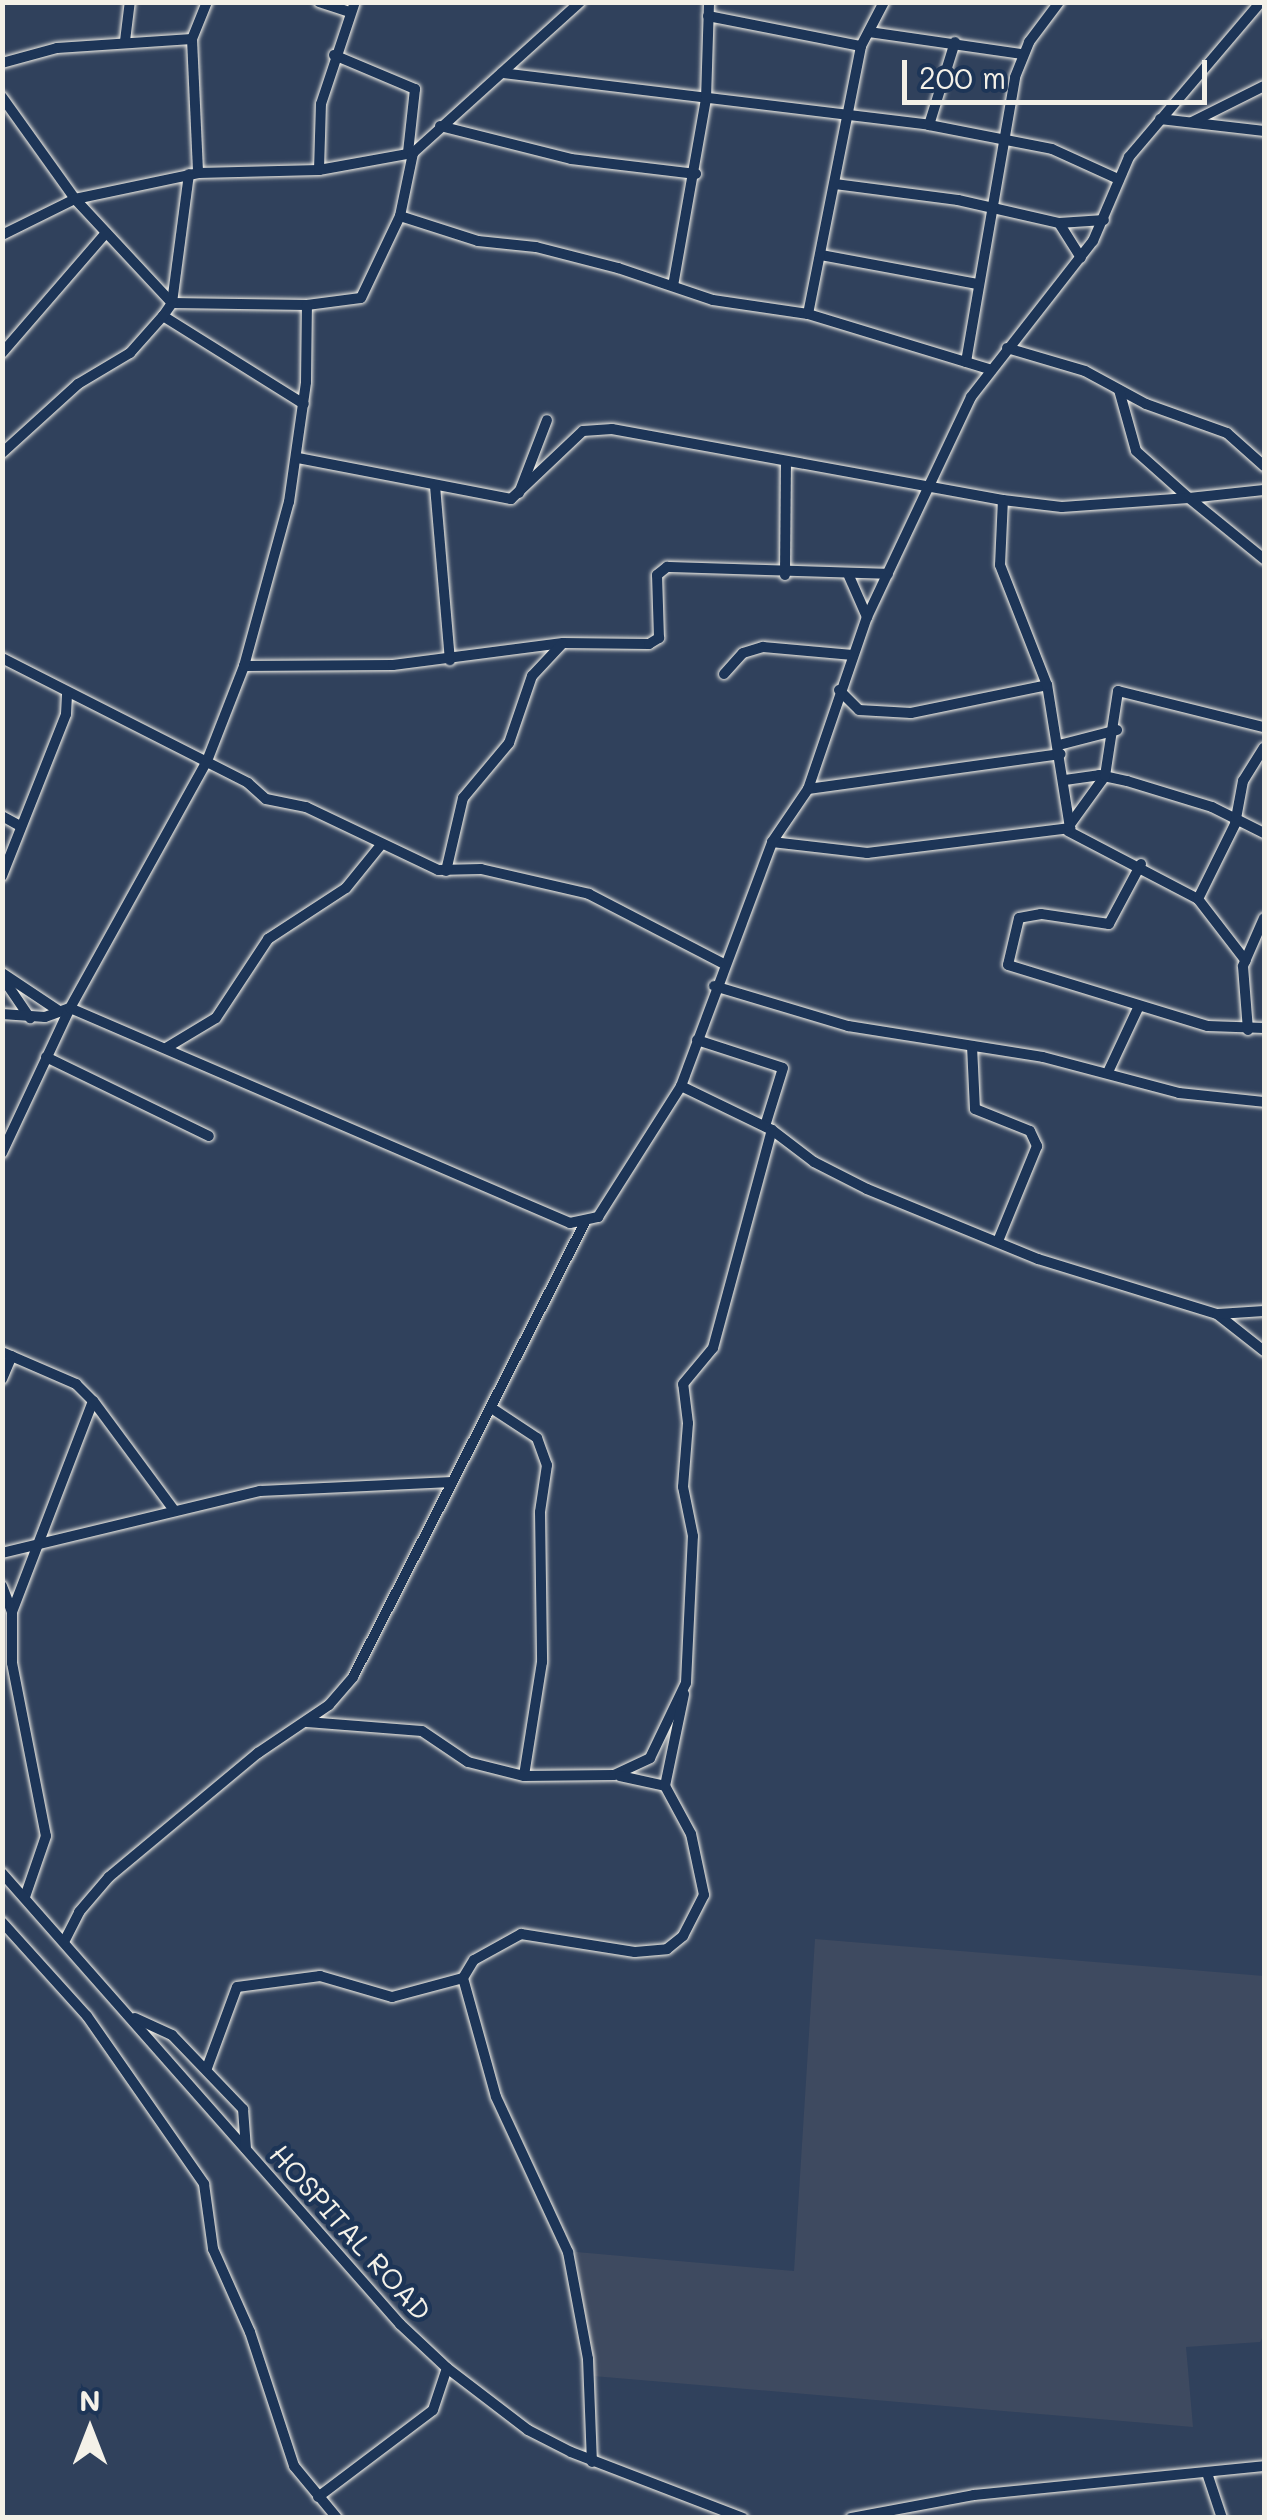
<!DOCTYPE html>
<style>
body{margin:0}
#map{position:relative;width:1267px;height:2520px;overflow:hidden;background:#30415c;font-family:Mali,sans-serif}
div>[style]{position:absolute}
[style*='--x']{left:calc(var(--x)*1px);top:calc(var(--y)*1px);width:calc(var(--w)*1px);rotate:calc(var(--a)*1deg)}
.built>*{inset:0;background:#3e4a60}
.roads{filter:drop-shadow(0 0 2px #f4f1e8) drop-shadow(0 0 2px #f4f1e8)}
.minor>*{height:10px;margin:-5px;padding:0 5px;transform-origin:5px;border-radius:5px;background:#1d3557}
span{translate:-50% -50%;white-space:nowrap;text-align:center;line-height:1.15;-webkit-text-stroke:9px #1d3557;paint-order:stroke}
.street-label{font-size:28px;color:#f4f1e8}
.frame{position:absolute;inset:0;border:5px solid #f4f1e8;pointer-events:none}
.north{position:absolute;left:40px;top:2380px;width:100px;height:100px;-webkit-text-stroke:8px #1d3557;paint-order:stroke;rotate:0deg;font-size:28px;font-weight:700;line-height:40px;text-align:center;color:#f4f1e8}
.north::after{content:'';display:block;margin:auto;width:35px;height:45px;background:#f4f1e8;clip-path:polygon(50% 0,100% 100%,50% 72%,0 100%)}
.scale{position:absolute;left:902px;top:60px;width:305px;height:45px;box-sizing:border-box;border:5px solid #f4f1e8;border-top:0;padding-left:12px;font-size:30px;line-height:35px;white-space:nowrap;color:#f4f1e8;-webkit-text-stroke:8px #1d3557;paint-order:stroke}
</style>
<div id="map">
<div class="built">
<i style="clip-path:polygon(815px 1939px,1264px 1976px,1264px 2335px,1260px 2342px,1186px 2347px,1193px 2427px,593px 2376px,576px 2252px,794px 2271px)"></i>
</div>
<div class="roads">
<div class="minor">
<i style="--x:319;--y:2;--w:33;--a:18"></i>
<i style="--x:708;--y:16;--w:156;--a:11.1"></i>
<i style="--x:869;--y:32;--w:155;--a:8.2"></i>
<i style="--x:192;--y:39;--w:134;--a:87.4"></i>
<i style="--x:125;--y:41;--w:39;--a:-83"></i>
<i style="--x:334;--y:55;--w:88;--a:22.8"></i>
<i style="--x:415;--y:89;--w:63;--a:96.3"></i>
<i style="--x:2;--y:63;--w:57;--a:-15.3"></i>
<i style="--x:57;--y:48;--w:135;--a:-3.8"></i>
<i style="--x:192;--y:39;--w:40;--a:-68"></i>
<i style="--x:502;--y:73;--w:430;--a:6.9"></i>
<i style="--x:929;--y:125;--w:125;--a:11"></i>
<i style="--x:1052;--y:149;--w:72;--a:24.4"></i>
<i style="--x:2;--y:97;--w:125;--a:54.4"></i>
<i style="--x:75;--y:199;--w:141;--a:47"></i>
<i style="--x:1160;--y:119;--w:105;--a:6.6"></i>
<i style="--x:1192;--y:122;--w:80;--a:-26.6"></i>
<i style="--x:929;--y:125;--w:87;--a:-72.6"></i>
<i style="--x:440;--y:126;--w:135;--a:14.1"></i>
<i style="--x:571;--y:159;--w:126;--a:6.8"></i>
<i style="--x:319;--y:170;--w:66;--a:-88.3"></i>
<i style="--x:321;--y:104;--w:108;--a:-71.6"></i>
<i style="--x:835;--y:184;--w:124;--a:7.4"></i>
<i style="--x:958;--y:200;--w:104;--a:12.8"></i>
<i style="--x:1059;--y:223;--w:45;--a:-3.8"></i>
<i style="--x:400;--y:216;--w:82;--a:17.8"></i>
<i style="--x:478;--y:241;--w:58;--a:5.9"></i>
<i style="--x:536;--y:247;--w:85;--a:14.4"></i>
<i style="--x:618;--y:268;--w:100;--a:18.6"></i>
<i style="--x:713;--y:300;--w:96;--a:8.4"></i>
<i style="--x:808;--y:314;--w:189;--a:16.9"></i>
<i style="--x:1059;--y:223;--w:41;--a:57.8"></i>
<i style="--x:2;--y:235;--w:81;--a:-26.3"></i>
<i style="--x:75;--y:199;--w:126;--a:-11.9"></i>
<i style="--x:198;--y:173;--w:121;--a:-1.4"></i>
<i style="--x:319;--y:170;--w:96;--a:-10.3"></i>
<i style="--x:821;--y:255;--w:159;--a:10.5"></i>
<i style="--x:673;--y:286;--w:190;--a:-80"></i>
<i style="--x:706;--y:99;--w:97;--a:-88.2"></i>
<i style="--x:172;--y:303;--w:135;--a:0.8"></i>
<i style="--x:307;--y:305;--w:54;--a:-7.4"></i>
<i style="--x:361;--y:298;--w:91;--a:-64.6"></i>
<i style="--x:400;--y:216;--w:64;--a:-78.3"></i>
<i style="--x:413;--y:153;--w:225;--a:-42.1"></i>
<i style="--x:808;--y:314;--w:273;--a:-78.8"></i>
<i style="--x:861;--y:46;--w:50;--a:-62.4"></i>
<i style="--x:163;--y:316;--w:166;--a:32"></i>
<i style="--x:1007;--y:348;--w:81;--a:16.4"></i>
<i style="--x:1085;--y:371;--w:69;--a:28.4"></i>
<i style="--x:1146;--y:404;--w:86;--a:19.7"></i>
<i style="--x:1227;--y:433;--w:50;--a:41.7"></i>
<i style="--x:2;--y:353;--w:159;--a:-49.1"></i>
<i style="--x:966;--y:362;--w:289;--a:-80.2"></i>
<i style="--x:1015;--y:77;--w:38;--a:-68"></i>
<i style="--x:1029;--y:42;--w:50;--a:-53.1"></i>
<i style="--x:1119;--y:390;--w:63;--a:74.4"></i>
<i style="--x:1136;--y:451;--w:71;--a:41.6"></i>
<i style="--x:1189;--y:498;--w:75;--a:-6.1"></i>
<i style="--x:2;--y:453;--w:103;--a:-42.2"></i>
<i style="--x:78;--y:384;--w:61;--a:-30.8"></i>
<i style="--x:130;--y:353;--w:50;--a:-48.3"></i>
<i style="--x:163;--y:316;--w:16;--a:-55"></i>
<i style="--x:172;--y:303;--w:130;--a:-82.5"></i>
<i style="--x:298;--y:458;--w:217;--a:10.9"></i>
<i style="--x:511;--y:499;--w:99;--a:-43.4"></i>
<i style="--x:583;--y:431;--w:29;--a:-4"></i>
<i style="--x:612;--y:429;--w:397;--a:10.3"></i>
<i style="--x:1003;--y:500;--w:59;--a:6.8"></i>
<i style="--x:1062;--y:507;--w:127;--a:-4.1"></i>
<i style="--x:1189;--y:498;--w:97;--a:39.1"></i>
<i style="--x:435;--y:486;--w:175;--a:85.1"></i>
<i style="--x:519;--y:493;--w:78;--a:-69"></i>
<i style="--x:785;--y:575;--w:114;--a:-89.5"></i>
<i style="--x:849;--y:576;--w:45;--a:66.3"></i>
<i style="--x:2;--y:658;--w:276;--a:26.9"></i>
<i style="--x:248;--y:783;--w:24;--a:42"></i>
<i style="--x:266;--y:799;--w:41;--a:11.3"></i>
<i style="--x:306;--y:807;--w:146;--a:25.5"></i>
<i style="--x:438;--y:870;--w:43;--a:-1.3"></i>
<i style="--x:481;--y:869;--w:111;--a:13"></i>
<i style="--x:589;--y:894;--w:150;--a:27.4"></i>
<i style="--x:244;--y:666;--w:149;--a:-0.4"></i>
<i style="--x:393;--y:665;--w:171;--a:-7.4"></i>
<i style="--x:563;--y:643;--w:86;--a:0.7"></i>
<i style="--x:649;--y:644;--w:12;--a:-31"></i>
<i style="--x:659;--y:638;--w:63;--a:-91.8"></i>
<i style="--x:657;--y:575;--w:13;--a:-39"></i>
<i style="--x:667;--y:567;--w:221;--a:1.8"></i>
<i style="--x:724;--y:674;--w:28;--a:-48"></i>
<i style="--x:743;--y:653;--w:21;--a:-17"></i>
<i style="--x:763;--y:647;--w:90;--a:5.1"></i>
<i style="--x:839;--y:690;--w:28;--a:45"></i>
<i style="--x:859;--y:710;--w:52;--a:3.3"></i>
<i style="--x:911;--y:713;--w:139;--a:-11.6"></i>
<i style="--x:1059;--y:745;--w:60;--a:-14.5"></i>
<i style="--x:1065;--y:780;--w:34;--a:-8"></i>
<i style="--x:1099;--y:775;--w:29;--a:12"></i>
<i style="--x:1127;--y:781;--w:89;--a:17"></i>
<i style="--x:1212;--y:807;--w:58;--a:26.6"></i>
<i style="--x:808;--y:789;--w:255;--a:-7.9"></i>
<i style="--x:2;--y:816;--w:21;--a:29"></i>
<i style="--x:1071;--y:823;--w:58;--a:-54.1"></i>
<i style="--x:1105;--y:776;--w:86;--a:-81.3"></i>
<i style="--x:1118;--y:691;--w:150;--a:13.9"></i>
<i style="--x:1068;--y:831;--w:147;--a:27.6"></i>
<i style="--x:1198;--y:899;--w:78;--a:52.3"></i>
<i style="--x:772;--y:842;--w:96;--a:6.6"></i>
<i style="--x:867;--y:853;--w:205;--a:-7"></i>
<i style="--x:1070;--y:828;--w:145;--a:-99.1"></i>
<i style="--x:1047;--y:685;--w:129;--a:-111.4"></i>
<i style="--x:1000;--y:565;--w:65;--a:-87.4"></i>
<i style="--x:1141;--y:864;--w:68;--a:118.1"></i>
<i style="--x:1109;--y:924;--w:69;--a:-171.6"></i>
<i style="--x:1041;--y:914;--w:22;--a:170"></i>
<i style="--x:1019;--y:918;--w:48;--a:103.2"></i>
<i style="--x:1008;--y:965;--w:209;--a:17"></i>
<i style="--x:1208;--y:1026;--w:56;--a:2"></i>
<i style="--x:446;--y:871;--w:75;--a:-76.9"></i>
<i style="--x:463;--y:798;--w:72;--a:-50.1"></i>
<i style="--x:509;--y:743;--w:71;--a:-71.1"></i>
<i style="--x:532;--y:676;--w:44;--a:-46.8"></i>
<i style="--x:2;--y:876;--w:174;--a:-68.4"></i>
<i style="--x:66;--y:714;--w:22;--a:-87"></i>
<i style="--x:1198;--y:899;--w:84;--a:-63.7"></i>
<i style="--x:1235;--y:824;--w:44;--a:-79.5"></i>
<i style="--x:1243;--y:781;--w:39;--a:-58"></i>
<i style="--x:2;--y:973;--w:69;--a:33.7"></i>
<i style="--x:2;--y:977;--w:50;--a:55.7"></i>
<i style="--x:714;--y:986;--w:140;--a:16.6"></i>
<i style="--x:848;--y:1026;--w:197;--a:9"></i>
<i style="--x:1043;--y:1057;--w:141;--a:14.8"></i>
<i style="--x:1179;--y:1093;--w:85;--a:6"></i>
<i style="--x:2;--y:1014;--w:43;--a:4"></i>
<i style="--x:45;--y:1017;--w:27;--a:-20"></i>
<i style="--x:70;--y:1008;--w:282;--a:-61"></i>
<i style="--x:207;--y:761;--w:102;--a:-68.7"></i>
<i style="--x:244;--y:666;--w:170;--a:-74.7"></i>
<i style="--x:289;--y:502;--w:121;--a:-81.9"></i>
<i style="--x:306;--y:382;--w:77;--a:-89.3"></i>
<i style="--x:1248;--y:1030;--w:64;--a:-94.5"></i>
<i style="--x:1243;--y:966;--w:52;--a:-66.4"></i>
<i style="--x:697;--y:1040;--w:90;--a:18"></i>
<i style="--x:783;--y:1068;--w:61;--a:107.2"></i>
<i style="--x:972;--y:1046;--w:63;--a:87.3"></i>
<i style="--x:975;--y:1109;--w:59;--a:21.8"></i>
<i style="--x:1030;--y:1131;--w:17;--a:65"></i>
<i style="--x:1037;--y:1146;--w:103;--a:112.3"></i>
<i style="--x:166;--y:1048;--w:58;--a:-31"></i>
<i style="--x:216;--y:1018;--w:95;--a:-56.6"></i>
<i style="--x:268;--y:939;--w:93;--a:-33.2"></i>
<i style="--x:346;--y:888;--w:54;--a:-51"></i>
<i style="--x:46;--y:1057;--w:181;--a:25.9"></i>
<i style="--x:1109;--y:1070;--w:71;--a:-64.9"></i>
<i style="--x:681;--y:1086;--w:101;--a:25.8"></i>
<i style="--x:772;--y:1130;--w:53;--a:37.3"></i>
<i style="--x:814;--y:1162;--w:59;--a:27"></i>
<i style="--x:867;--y:1189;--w:185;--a:22.3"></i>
<i style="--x:1038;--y:1259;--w:187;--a:17.1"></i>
<i style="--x:1217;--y:1314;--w:60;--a:38.2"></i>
<i style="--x:2;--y:1153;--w:160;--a:-64.9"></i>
<i style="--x:70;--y:1008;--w:544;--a:23.27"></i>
<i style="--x:570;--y:1223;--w:29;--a:-12"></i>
<i style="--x:598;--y:1217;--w:155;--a:-57.6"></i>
<i style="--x:681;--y:1086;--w:260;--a:-69.5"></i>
<i style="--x:772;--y:842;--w:64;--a:-55.8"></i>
<i style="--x:808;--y:789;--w:182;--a:-71.1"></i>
<i style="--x:867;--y:617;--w:243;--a:-64.7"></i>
<i style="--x:971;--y:397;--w:198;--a:-52"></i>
<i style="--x:1093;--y:241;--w:91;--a:-66.8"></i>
<i style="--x:1129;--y:157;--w:204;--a:-49.6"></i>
<i style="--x:1218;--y:1314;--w:46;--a:-3.7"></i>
<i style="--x:2;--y:1352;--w:81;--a:23.4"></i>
<i style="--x:76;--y:1384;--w:24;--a:45"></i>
<i style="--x:93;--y:1401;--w:226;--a:111"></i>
<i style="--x:12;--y:1612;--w:51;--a:90"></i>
<i style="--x:12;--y:1663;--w:176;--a:78.9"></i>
<i style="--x:46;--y:1836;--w:65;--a:109"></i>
<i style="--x:2;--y:1379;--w:25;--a:-67"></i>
<i style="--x:94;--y:1402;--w:134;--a:53.5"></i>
<i style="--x:493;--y:1409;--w:53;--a:33.4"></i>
<i style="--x:537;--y:1438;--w:29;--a:70"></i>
<i style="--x:547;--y:1465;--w:48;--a:98.5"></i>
<i style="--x:540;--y:1512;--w:150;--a:89.2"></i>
<i style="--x:542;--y:1662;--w:115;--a:99"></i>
<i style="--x:2;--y:1553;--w:265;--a:-13.5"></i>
<i style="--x:260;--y:1491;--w:192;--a:-2.7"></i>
<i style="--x:2;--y:1586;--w:28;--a:69"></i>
<i style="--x:307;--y:1722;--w:115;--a:4.5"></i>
<i style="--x:422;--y:1731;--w:55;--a:34"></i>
<i style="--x:468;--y:1762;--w:58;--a:14"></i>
<i style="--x:524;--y:1776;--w:90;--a:-0.6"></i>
<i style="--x:614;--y:1775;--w:40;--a:-25"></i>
<i style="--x:650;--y:1758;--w:83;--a:-64.4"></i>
<i style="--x:686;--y:1683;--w:147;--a:-87.3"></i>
<i style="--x:693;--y:1536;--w:50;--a:-101.5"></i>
<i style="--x:683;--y:1487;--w:64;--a:-85.5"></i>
<i style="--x:688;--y:1423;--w:39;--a:-97"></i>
<i style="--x:683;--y:1384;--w:47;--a:-50.2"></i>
<i style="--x:713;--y:1348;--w:226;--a:-74.9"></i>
<i style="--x:620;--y:1776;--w:46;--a:12.5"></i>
<i style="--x:2;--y:1873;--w:602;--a:48.57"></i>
<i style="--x:400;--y:2324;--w:64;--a:43.1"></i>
<i style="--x:447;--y:2368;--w:102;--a:37.4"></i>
<i style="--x:528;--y:2430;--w:48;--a:27.1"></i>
<i style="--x:571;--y:2452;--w:184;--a:21"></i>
<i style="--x:2;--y:1922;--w:127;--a:47.9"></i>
<i style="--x:87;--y:2016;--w:205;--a:55.1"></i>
<i style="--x:204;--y:2184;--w:66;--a:82.1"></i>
<i style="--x:213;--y:2249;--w:91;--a:66"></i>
<i style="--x:250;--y:2332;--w:141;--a:71.8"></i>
<i style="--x:294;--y:2466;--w:67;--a:50.4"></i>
<i style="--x:64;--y:1942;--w:34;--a:-63"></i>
<i style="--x:79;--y:1912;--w:46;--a:-49.4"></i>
<i style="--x:109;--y:1877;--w:194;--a:-39.8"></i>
<i style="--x:258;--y:1753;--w:86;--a:-34.1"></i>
<i style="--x:329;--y:1705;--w:37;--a:-49"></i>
<i style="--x:353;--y:1677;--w:511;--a:-62.98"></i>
<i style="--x:463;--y:1978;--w:21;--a:-59"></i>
<i style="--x:474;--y:1960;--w:54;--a:-29"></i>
<i style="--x:521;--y:1934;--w:115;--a:9"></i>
<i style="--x:635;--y:1952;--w:32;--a:-5"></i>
<i style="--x:667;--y:1949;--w:21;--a:-39"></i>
<i style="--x:683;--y:1936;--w:46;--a:-62.9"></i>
<i style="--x:704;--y:1895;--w:62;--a:-102"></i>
<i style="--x:691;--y:1834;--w:55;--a:-118.4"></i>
<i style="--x:665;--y:1786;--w:94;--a:-78.3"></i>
<i style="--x:463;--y:1978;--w:123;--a:74.5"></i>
<i style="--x:496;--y:2097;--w:171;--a:65.1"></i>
<i style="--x:568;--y:2252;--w:109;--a:79.4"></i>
<i style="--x:588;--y:2359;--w:103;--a:87.8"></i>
<i style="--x:135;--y:2018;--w:41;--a:24.7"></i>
<i style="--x:172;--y:2035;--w:103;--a:46.2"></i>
<i style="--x:243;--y:2109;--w:40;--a:85.7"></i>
<i style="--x:207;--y:2068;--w:86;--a:-69.7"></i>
<i style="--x:237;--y:1987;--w:84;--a:-7.5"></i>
<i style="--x:320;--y:1976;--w:75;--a:16.3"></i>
<i style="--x:392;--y:1997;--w:73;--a:-15"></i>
<i style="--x:1207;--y:2473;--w:47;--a:71.6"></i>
<i style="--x:318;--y:2497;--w:144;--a:-37.1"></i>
<i style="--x:433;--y:2410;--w:44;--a:-71.6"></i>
<i style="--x:851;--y:2518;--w:125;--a:-10.6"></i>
<i style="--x:974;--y:2495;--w:291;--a:-5.7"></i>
</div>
</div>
<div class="street-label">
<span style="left:351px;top:2232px;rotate:48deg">HOSPITAL ROAD</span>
</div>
<div class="frame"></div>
<div class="north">N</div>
<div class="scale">200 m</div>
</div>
